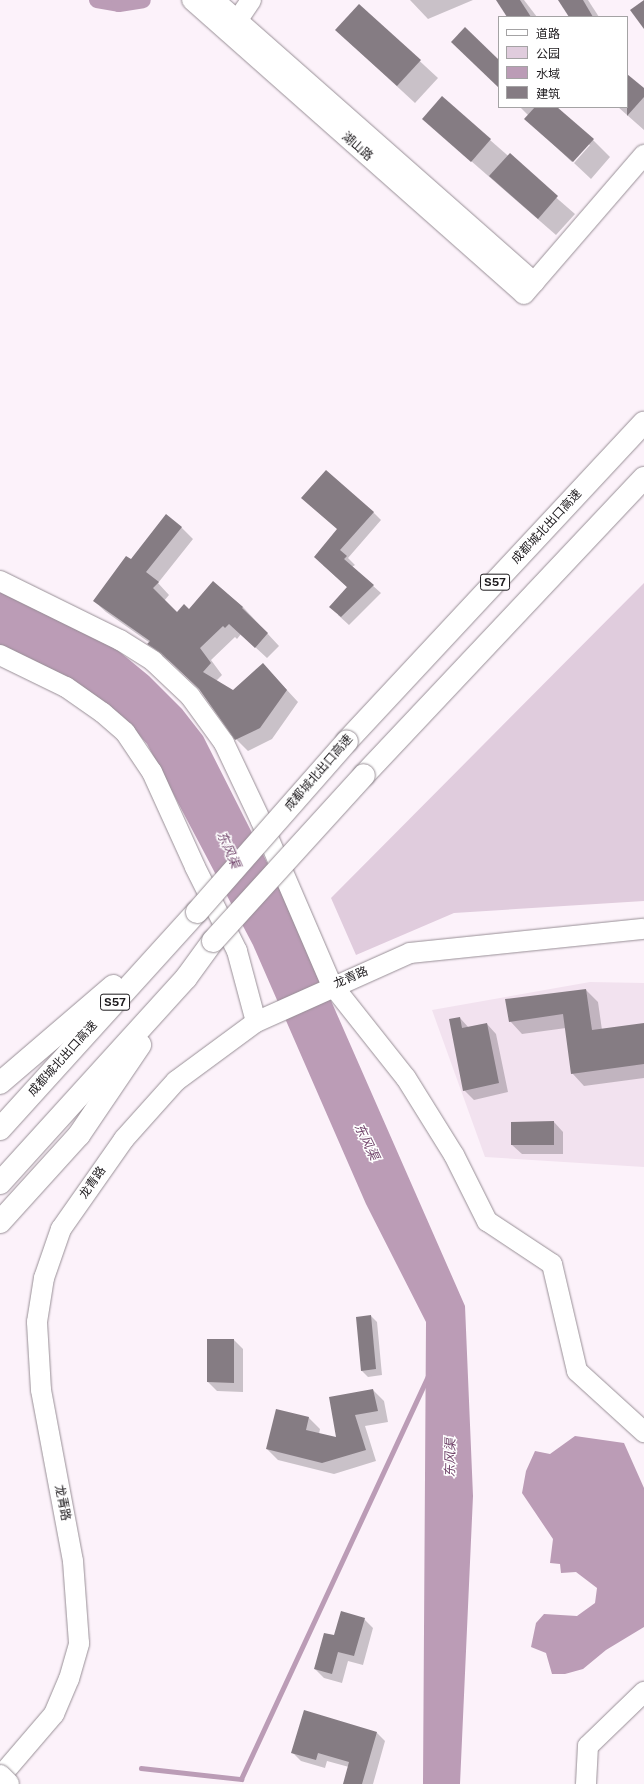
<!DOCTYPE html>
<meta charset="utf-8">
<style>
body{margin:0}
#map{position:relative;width:644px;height:1784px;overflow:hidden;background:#fcf2fa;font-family:"Public Sans","Noto Sans SC",sans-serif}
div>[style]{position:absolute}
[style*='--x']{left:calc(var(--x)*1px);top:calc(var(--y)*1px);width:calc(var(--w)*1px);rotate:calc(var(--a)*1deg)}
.built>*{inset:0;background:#f2e2ef}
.green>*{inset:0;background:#e0ccdd}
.water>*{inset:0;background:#bb9cb6}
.shadow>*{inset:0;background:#0003}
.stream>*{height:4.5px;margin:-2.25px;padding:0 2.25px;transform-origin:2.25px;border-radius:2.25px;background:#bb9cb6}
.canal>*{height:16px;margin:-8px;padding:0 8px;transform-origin:8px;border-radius:8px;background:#bb9cb6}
.building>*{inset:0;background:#857c83}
.roads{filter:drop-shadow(0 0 1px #988f96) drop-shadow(0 0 1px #988f96)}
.minor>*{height:20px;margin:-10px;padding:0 10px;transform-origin:10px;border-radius:10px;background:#fff}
.highway>*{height:22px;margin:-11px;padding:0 11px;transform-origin:11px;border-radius:11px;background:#fff}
.bridges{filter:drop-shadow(0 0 1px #988f96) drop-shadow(0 0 1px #988f96)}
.highway-bridge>*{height:22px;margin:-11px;padding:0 11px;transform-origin:11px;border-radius:11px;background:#fff}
span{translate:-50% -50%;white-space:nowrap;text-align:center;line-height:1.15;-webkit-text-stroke:3px #fff;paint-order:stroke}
.shield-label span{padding:1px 3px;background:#fff;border:1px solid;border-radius:3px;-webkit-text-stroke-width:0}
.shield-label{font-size:11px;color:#1c191c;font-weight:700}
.street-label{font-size:12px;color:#1c191c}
.water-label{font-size:13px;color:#72466c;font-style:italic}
.legend{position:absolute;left:498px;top:16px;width:130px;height:92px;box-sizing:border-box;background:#fff;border:1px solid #a4a3a4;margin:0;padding:5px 7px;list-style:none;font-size:12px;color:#1c191c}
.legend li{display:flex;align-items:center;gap:8px;height:20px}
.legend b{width:20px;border:1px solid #a4a3a4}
</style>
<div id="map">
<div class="built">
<i style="clip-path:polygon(590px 982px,644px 983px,644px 1167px,485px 1157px,432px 1010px)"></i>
</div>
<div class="green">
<i style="clip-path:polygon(644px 583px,644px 901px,454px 913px,356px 955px,331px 898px)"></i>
</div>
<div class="water">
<i style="clip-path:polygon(0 590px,115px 648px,149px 676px,182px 709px,203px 736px,293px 914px,465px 1306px,473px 1496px,460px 1784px,423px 1784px,426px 1322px,366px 1204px,253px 945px,147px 744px,122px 716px,0 645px)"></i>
<i style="clip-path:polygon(575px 1436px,624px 1443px,644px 1488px,644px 1627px,606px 1650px,583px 1669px,565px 1674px,552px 1674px,546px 1653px,531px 1647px,536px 1623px,544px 1614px,577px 1616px,595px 1603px,597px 1588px,576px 1572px,561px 1573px,560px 1564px,550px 1563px,553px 1539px,522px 1493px,526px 1471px,535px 1451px,550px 1454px)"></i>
</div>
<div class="shadow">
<i style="clip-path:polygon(410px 0,473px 0,428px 19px)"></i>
<i style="clip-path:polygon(497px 0,524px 0,537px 17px,508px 17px)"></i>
<i style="clip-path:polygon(560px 0,588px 0,599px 17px,570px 17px)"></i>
<i style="clip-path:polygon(359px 5px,438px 78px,415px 103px,336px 30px)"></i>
<i style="clip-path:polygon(627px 75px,644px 90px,644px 130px,618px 107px,627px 107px)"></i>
<i style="clip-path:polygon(520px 107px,547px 107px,593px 140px,610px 157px,591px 179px,574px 163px,590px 145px,588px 144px,572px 162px,526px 119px,529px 116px)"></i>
<i style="clip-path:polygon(423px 119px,490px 140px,575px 214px,556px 235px)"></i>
<i style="clip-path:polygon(373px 512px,381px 520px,348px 558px,355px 565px,352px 567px,381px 593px,349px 625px,338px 615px,348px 588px,323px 565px)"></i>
<i style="clip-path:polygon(181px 527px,193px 539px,158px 583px,169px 595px,164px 601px,177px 613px,189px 610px,213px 582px,243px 607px,279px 646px,267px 658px,241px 634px,237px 639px,235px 637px,211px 660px,222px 675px,216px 681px,233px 692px,274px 676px,298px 702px,272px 739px,248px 751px,236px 739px,201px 690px,174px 664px,160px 655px,150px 643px,106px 612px,94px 601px,131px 561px)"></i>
<i style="clip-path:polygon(586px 990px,598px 1002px,602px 1030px,644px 1024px,644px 1078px,584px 1086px,572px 1073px,566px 1028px,522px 1034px,510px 1021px)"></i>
<i style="clip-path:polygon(460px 1018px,469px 1028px,487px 1024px,496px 1034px,508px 1092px,474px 1100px,464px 1090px)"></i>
<i style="clip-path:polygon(554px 1122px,563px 1132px,563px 1154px,522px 1154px,512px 1145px)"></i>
<i style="clip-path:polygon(371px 1316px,377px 1322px,382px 1375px,368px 1377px,362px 1371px)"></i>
<i style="clip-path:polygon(208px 1340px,234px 1340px,243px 1349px,243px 1392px,217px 1391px,208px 1382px)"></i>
<i style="clip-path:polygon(373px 1390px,384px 1401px,388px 1422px,365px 1426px,376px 1461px,334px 1474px,278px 1460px,267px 1449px,277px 1410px,309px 1418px,320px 1429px,319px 1434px,338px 1439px,330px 1398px)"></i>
<i style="clip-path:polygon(364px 1619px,373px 1628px,363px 1665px,348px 1661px,342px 1683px,324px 1678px,315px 1669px,334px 1637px)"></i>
<i style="clip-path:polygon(377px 1733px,385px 1741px,373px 1784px,344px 1784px,349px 1767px,327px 1761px,325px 1768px,301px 1761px,292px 1752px)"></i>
</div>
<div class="stream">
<i style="--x:141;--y:1768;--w:101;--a:6.3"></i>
<i style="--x:241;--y:1779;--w:444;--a:-65.1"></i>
</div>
<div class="canal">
<i style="--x:97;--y:0;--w:22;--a:10"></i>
<i style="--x:119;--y:4;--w:24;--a:-9"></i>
</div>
<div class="building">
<i style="clip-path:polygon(496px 0,520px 0,531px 17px,507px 17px)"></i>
<i style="clip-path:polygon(558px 0,583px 0,593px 17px,569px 17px)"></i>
<i style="clip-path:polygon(644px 0,644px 29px,630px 10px)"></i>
<i style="clip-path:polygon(359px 4px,421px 60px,397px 86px,335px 30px)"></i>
<i style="clip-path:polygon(465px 27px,499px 60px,499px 88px,451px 42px)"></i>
<i style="clip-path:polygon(627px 74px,644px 88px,644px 97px,627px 116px)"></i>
<i style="clip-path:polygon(442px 96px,491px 139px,471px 162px,422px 119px)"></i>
<i style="clip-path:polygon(535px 107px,557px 107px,594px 139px,573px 162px,524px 119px)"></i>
<i style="clip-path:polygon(510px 153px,558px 196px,538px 219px,489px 176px)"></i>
<i style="clip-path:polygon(326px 470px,374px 512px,340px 550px,347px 556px,344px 559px,374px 585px,341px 617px,329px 607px,347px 587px,314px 557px,337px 529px,301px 498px)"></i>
<i style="clip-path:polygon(166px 514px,182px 527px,146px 572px,159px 582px,153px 588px,177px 612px,184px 604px,189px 609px,213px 581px,243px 607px,242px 608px,268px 633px,255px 648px,229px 624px,225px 628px,223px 626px,200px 648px,211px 663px,203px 672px,233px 690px,263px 663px,287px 690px,260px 728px,235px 740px,199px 689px,161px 653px,147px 644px,150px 641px,93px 601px,126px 556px,131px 559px)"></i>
<i style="clip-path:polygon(586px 989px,592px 1030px,644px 1023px,644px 1064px,571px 1074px,563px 1014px,509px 1022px,505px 999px)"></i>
<i style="clip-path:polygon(460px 1017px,462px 1028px,487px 1023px,499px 1083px,463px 1091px,449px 1019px)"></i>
<i style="clip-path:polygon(554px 1121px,554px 1145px,511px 1145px,511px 1122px)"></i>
<i style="clip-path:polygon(371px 1315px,376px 1369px,361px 1371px,356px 1317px)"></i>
<i style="clip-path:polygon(207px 1339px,234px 1339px,234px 1383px,207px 1382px)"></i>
<i style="clip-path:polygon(373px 1389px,378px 1411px,355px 1415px,366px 1450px,322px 1463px,266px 1449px,276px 1409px,309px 1417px,306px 1430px,336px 1437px,329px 1397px)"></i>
<i style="clip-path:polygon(341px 1611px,365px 1618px,354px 1656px,338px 1652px,332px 1674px,314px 1669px,324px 1633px,334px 1635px)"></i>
<i style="clip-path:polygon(304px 1710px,377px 1732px,362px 1784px,343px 1784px,349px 1762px,318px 1753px,316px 1760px,291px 1753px)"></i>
</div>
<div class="roads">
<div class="minor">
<i style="--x:192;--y:0;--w:443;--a:41.5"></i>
<i style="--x:524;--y:294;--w:184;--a:-49.2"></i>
<i style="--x:214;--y:0;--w:427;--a:41.4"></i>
<i style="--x:237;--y:21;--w:25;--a:-56"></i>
<i style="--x:0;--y:581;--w:134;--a:26.2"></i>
<i style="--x:120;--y:640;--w:39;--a:32"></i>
<i style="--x:153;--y:661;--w:51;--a:43.4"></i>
<i style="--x:190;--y:696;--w:58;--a:54.1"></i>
<i style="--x:224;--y:743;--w:86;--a:64.6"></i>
<i style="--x:261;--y:821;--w:180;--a:66.7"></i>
<i style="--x:0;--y:655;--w:73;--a:25.9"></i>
<i style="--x:66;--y:687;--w:45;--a:35.1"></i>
<i style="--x:103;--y:713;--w:29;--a:41"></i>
<i style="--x:125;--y:732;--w:48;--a:56"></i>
<i style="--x:152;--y:772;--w:104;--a:65.6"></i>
<i style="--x:195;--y:867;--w:94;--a:63.4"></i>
<i style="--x:237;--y:951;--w:73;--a:75"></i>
<i style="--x:333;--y:986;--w:117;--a:51.6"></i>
<i style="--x:406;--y:1078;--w:91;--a:58.1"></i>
<i style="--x:454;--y:1155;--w:74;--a:63.4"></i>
<i style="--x:487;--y:1221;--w:78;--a:33.5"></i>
<i style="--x:552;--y:1264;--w:110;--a:76.8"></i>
<i style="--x:577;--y:1371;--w:91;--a:42.3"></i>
<i style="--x:0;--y:1777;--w:83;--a:-49.4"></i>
<i style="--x:54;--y:1714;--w:38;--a:-67"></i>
<i style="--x:69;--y:1679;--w:37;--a:-74"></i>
<i style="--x:79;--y:1643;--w:82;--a:-94.2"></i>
<i style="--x:73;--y:1561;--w:174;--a:-100.6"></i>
<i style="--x:41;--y:1390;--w:68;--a:-93.4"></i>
<i style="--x:37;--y:1322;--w:45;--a:-81"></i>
<i style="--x:44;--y:1278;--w:52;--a:-70.9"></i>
<i style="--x:61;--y:1229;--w:110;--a:-55"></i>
<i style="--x:124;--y:1139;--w:78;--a:-48.1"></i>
<i style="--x:176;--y:1081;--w:99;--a:-36.4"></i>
<i style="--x:256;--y:1022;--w:169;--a:-24.1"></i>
<i style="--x:410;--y:953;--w:235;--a:-5.9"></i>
<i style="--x:586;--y:1784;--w:38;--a:-87"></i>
<i style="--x:588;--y:1746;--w:78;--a:-44"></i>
</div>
<div class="highway">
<i style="--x:347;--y:741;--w:435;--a:-47"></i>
<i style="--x:364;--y:775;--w:408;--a:-46.7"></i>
<i style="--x:0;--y:1083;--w:149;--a:-40.6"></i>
<i style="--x:0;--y:1129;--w:293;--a:-47.8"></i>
<i style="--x:0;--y:1183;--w:277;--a:-47.8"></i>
<i style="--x:186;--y:978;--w:46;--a:-53.9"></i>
<i style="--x:0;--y:1222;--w:118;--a:-47.8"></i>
<i style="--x:79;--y:1135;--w:109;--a:-55.9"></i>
</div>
</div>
<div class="bridges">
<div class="highway-bridge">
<i style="--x:197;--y:912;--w:227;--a:-48.7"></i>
<i style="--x:213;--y:941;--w:224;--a:-47.7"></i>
<i style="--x:0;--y:1776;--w:11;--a:45"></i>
</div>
</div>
<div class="shield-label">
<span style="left:495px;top:582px">S57</span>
<span style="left:115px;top:1002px">S57</span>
</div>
<div class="street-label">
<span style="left:357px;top:147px;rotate:41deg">湖山路</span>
<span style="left:547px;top:527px;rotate:-47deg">成都城北出口高速</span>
<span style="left:319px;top:773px;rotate:-49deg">成都城北出口高速</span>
<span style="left:351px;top:978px;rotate:-23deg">龙青路</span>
<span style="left:63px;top:1059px;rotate:-48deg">成都城北出口高速</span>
<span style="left:93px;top:1183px;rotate:-55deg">龙青路</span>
<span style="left:62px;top:1503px;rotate:79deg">龙青路</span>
</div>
<div class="water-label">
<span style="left:228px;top:850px;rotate:66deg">东风渠</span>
<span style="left:366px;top:1142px;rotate:64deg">东风渠</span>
<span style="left:451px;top:1458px;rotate:-89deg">东风渠</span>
</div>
<ul class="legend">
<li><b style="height:5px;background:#fff"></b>道路</li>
<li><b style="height:11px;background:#e0ccdd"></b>公园</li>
<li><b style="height:11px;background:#bb9cb6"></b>水域</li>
<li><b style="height:11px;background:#857c83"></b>建筑</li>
</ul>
</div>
